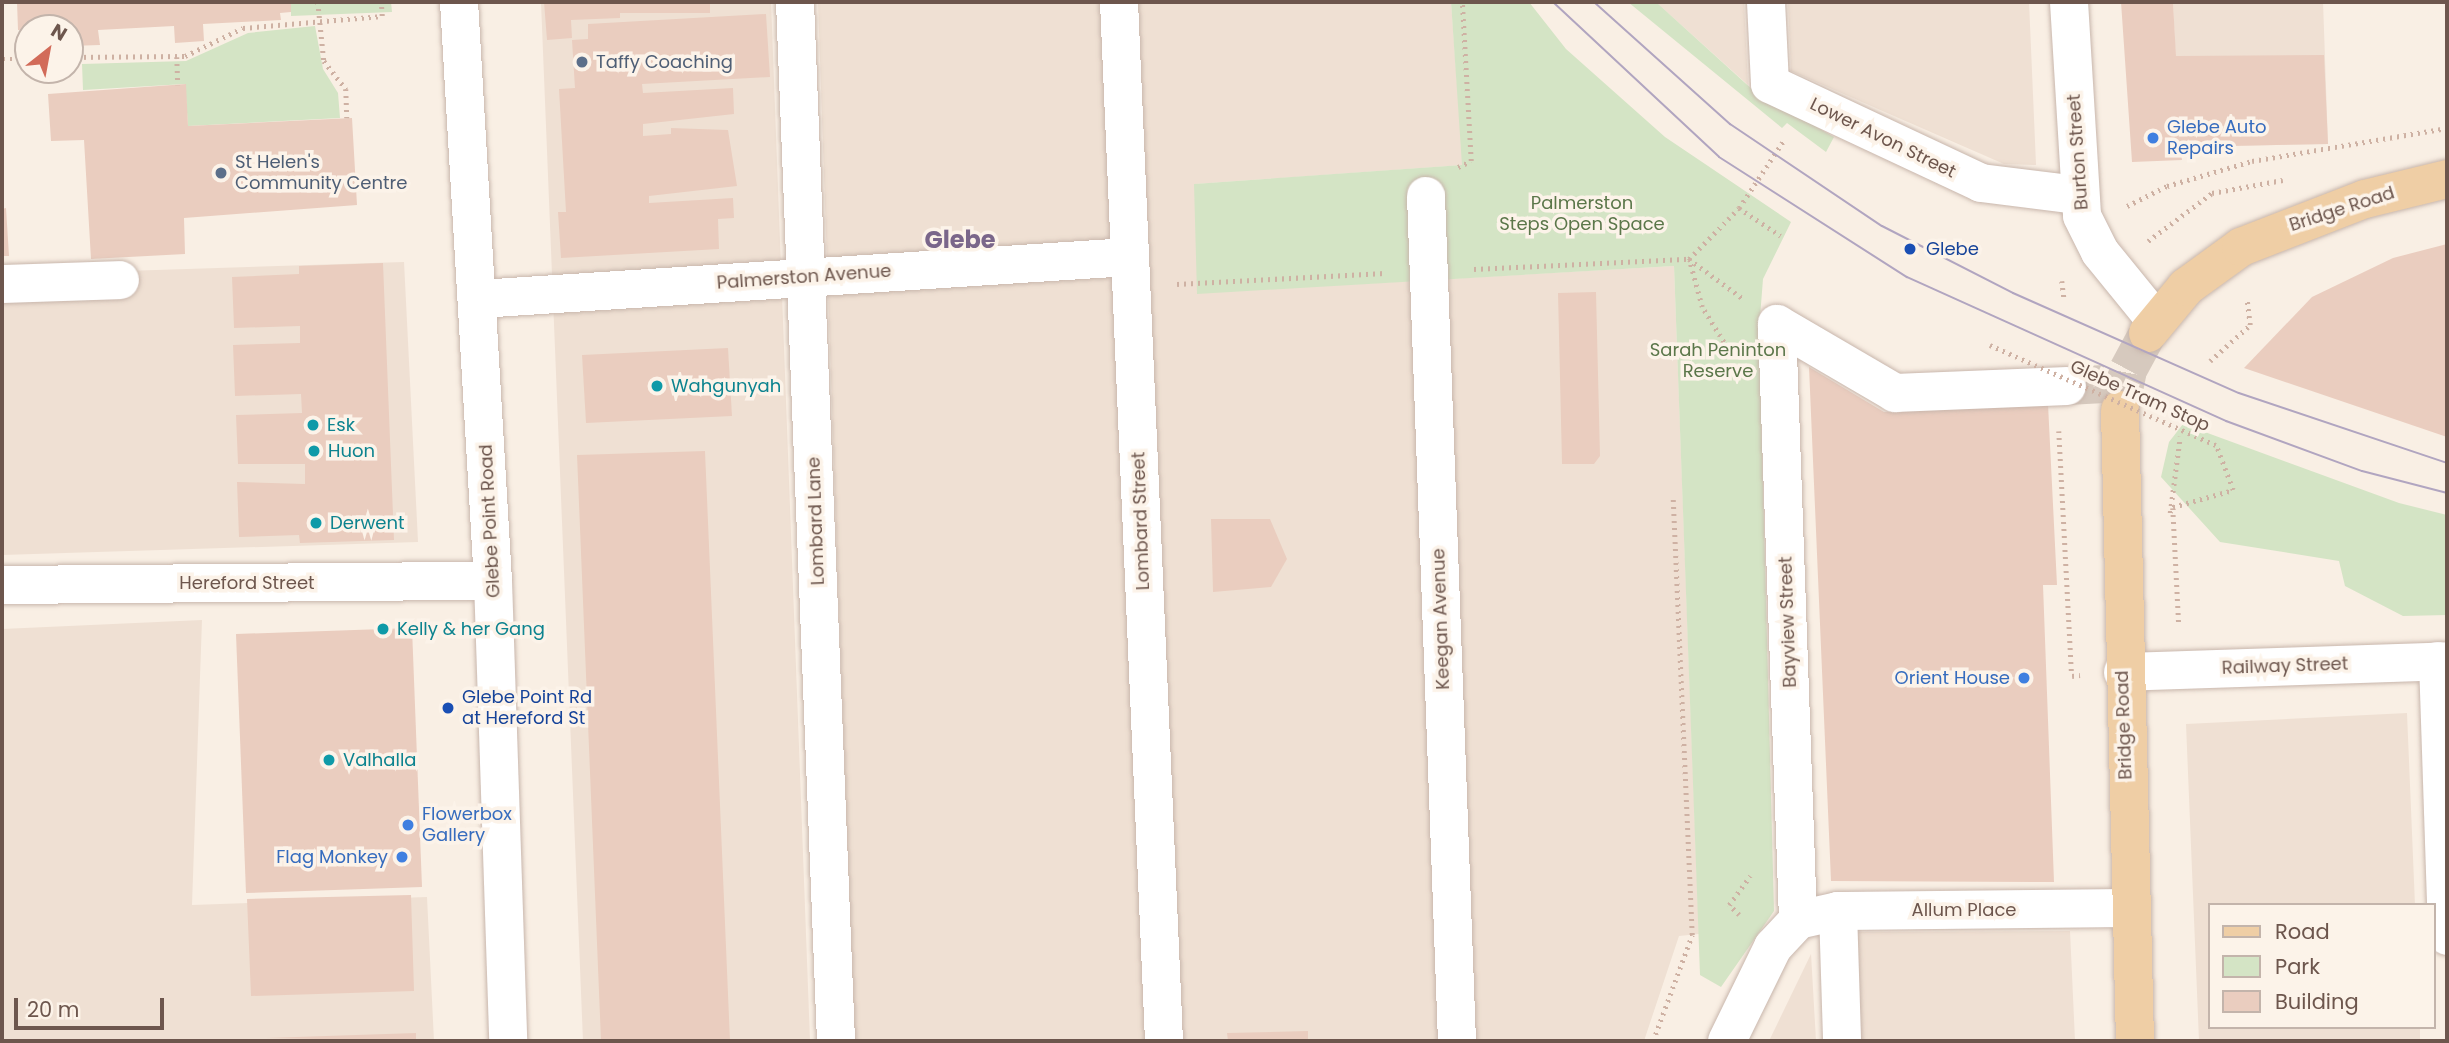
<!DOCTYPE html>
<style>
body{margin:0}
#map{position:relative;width:2449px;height:1043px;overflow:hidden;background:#f9efe4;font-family:Poppins,sans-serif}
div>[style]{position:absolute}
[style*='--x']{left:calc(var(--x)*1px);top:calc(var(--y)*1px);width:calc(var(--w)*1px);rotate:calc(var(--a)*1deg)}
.residential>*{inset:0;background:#efe0d3}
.green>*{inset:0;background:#d4e4c5}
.building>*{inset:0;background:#eacdbf}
.minor-tunnel>*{height:38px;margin-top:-19px;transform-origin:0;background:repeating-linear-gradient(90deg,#d6c9be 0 38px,transparent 0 57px)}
.major-tunnel>*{height:38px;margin-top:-19px;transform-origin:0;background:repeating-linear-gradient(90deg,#d6c9be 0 38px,transparent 0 57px)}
.path>*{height:4.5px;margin-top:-2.25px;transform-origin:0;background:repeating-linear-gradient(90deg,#ceb1a3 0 2px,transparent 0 7px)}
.roads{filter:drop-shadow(0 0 2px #c8b6ac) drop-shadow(0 0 2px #c8b6ac)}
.minor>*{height:38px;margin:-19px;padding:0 19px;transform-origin:19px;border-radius:19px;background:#fff}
.major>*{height:38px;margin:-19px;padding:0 19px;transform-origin:19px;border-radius:19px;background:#efcea5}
.tram>*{height:2px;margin:-1px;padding:0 1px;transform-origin:1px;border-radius:1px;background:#b1a5c0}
.path-bridge>*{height:4.5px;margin-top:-2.25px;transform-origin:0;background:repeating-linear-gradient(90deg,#ceb1a3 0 2px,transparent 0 7px)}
.dots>*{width:19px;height:19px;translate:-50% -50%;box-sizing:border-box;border:4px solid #fcf3e9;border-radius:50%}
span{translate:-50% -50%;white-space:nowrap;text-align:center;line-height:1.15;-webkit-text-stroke:7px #fcf3e9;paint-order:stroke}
.service-label{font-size:18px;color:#4e5e75}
.left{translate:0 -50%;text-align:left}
.shop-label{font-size:18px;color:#366cbe}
.right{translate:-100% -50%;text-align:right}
.street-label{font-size:18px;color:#6d564d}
.park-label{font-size:18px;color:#5b774a}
.transit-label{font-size:18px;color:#164399}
.culture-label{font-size:18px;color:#0d838f}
.district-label{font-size:24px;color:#7a668a;font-weight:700}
.frame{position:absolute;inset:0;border:4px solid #6d564d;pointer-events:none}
.legend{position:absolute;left:2208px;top:903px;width:228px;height:126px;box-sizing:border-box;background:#fcf3e9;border:2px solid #c3b4ab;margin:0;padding:9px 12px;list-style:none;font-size:21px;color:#6d564d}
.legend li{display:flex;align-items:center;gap:14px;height:35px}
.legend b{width:35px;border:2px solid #c3b4ab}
.north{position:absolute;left:14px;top:14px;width:70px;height:70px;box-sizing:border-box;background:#fcf3e9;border:2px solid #c3b4ab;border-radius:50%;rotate:31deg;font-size:19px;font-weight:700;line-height:28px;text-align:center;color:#6d564d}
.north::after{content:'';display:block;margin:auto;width:24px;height:32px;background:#d26b59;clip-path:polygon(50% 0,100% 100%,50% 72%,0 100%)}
.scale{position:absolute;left:14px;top:998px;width:150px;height:32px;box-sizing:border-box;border:4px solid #6d564d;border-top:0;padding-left:9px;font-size:21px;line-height:24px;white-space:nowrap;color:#6d564d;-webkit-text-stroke:5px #fcf3e9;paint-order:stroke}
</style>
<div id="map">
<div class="residential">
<i style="clip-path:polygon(541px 2px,771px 2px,810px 1041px,583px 1041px)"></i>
<i style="clip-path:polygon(818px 2px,1451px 2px,1463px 165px,1195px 184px,1198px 293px,1674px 266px,1699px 934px,1679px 936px,1644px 1041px,854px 1041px)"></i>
<i style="clip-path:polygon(1656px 2px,1744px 2px,1748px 85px,1658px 4px)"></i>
<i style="clip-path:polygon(1788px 2px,2029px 2px,2036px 165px,2004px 164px,1791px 71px)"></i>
<i style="clip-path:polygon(2173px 2px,2323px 2px,2328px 144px,2180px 147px)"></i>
<i style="clip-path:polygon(404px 262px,418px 542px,2px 555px,2px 275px)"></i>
<i style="clip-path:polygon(202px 620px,192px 905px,427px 897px,434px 1041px,2px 1041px,2px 629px)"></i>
<i style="clip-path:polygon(2407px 713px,2415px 905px,2209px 905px,2209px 1027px,2420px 1027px,2420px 1041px,2199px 1041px,2186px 724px)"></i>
<i style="clip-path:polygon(2070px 931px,2075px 1041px,1855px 1041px,1851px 932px)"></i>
<i style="clip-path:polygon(1811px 954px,1816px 1041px,1769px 1041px)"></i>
</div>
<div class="green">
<i style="clip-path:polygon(291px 2px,391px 2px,392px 12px,291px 16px)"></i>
<i style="clip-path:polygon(1451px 2px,1529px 2px,1566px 49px,1665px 137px,1791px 222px,1763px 279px,1759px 330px,1774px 911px,1721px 987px,1700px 975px,1674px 266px,1197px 294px,1194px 184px,1462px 165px)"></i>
<i style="clip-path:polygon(1628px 2px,1656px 2px,1754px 91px,1834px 137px,1826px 152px,1787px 123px,1782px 128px)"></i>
<i style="clip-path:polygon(315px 26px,323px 69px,338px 93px,340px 118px,188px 126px,185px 84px,83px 90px,82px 64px,186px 61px,248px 33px)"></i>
<i style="clip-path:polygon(2183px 424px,2399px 503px,2447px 515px,2447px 615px,2403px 616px,2345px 586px,2339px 561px,2220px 542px,2161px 477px,2169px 442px)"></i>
</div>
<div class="building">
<i style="clip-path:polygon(17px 2px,291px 2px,291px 12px,280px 13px,281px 20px,203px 24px,204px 41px,175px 43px,174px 26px,98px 30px,100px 45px,70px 46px,70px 28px,18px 30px)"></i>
<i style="clip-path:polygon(544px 2px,710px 2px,710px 13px,620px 13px,620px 18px,571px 20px,572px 38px,547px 40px)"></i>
<i style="clip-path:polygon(2121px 2px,2173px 2px,2176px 56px,2324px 55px,2328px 144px,2180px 147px,2182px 160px,2132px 162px)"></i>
<i style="clip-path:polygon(766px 14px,770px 77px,642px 84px,643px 93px,733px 88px,734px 114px,643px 124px,643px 136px,671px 134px,671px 128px,728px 130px,737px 186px,649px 196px,649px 203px,733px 198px,734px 218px,718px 219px,719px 249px,561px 258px,558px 212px,566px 212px,559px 89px,575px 88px,572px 40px,588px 39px,588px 24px)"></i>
<i style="clip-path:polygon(186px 84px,188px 126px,352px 118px,357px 205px,184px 218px,185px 254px,91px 259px,84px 140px,51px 141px,48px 94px)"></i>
<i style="clip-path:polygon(6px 208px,9px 256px,2px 256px,2px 209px)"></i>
<i style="clip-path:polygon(2447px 244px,2447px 437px,2244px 368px,2312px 297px,2393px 258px)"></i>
<i style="clip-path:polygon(383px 263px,394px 540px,300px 543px,299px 535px,239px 537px,237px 482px,305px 484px,305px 464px,238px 464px,236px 415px,302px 413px,301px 394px,235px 396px,233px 345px,300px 343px,300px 326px,234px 328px,232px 277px,299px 274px,299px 266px)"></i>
<i style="clip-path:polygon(1596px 292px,1600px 456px,1594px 464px,1562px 464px,1558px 293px)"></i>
<i style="clip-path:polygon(728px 348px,732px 416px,586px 423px,582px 355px)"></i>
<i style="clip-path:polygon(1809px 367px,1884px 412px,2048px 404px,2057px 585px,2043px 585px,2054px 882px,1831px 881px)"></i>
<i style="clip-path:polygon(705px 451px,730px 1041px,601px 1041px,577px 455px)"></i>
<i style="clip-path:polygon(1211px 519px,1270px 519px,1287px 559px,1271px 587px,1213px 592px)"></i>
<i style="clip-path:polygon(412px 628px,422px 887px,246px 893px,236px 634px)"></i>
<i style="clip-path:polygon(411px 895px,414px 991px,251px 996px,247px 899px)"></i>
<i style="clip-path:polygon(1308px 1031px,1308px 1041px,1228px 1041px,1227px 1033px)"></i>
<i style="clip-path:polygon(416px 1033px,416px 1041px,266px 1038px)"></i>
</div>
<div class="minor-tunnel">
<i style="--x:2067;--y:386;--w:56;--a:-3.1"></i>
</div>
<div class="major-tunnel">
<i style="--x:2120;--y:410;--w:41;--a:-78.7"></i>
<i style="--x:2128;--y:370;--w:42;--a:-61.6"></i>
</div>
<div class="path">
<i style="--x:318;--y:2;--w:59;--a:84.2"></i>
<i style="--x:324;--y:61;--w:36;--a:52"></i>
<i style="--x:346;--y:89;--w:29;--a:88"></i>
<i style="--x:70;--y:57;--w:115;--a:-0.5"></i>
<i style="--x:185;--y:56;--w:64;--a:-25.8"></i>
<i style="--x:243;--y:28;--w:140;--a:-4.9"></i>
<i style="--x:382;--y:16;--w:14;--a:-94"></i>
<i style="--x:177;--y:57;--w:28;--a:88"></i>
<i style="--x:3;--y:59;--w:25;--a:0"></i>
<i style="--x:1458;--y:167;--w:14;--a:-25"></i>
<i style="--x:1471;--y:161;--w:159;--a:-93.2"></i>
<i style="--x:2127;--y:206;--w:45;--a:-26.6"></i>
<i style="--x:2167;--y:186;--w:89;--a:-16.4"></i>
<i style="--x:2252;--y:161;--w:198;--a:-9.6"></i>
<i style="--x:1739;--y:208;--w:50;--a:33.7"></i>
<i style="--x:2148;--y:241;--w:80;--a:-36.9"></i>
<i style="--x:2212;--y:193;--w:72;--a:-10.4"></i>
<i style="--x:1474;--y:269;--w:215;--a:-2.7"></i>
<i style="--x:1689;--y:259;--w:66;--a:36.3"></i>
<i style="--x:2062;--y:281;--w:17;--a:83"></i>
<i style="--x:1177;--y:284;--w:208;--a:-3"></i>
<i style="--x:1731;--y:354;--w:55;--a:-121.7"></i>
<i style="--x:1702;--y:307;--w:50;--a:-105.2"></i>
<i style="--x:1689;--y:259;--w:71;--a:-45.6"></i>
<i style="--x:1739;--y:208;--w:82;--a:-56.5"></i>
<i style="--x:2210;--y:361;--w:54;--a:-42"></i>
<i style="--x:2250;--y:325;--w:26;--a:-97"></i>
<i style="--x:2059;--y:431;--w:245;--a:87"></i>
<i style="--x:2072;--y:676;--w:8;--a:-7"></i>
<i style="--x:2173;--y:507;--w:62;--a:-15.8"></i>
<i style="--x:2233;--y:490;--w:48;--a:-110.7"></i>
<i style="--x:2173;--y:508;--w:117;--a:87.1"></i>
<i style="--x:2170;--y:513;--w:77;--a:-82.5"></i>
<i style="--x:1739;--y:915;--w:14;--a:-135"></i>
<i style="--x:1729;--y:905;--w:36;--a:-54"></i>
<i style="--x:1653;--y:1041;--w:113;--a:-69.8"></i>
<i style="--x:1692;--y:935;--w:437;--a:-92.5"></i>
</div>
<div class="roads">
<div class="minor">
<i style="--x:459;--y:2;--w:580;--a:86.64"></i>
<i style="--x:493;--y:581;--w:460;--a:88.1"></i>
<i style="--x:795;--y:2;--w:1040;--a:87.74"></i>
<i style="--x:1119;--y:2;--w:1040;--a:87.52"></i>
<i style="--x:1766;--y:2;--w:82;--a:87.2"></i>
<i style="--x:1770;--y:84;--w:233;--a:25.1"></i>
<i style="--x:1981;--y:183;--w:98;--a:7.1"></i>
<i style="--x:2069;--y:2;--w:214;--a:86.5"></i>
<i style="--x:2082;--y:216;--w:40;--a:63.4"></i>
<i style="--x:2100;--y:252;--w:89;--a:50.9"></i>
<i style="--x:1426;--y:196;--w:846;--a:87.9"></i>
<i style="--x:2;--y:284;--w:118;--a:-1.9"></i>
<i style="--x:479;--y:299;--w:651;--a:-3.7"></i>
<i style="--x:1777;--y:324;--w:596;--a:87.98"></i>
<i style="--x:1777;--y:324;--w:137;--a:30.3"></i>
<i style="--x:1895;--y:393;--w:172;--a:-2.3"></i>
<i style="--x:2;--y:585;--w:491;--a:-0.5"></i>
<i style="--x:2438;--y:661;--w:275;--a:88.1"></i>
<i style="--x:2123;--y:672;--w:324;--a:-1.9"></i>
<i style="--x:1838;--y:911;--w:130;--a:88.2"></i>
<i style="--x:1727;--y:1041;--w:105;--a:-63.9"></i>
<i style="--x:1773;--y:947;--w:37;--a:-47"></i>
<i style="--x:1798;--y:920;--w:41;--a:-12.7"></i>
<i style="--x:1838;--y:911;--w:292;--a:-0.6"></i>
</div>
<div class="major">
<i style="--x:2148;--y:333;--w:60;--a:-50.4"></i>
<i style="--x:2186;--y:287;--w:68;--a:-36"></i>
<i style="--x:2241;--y:247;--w:133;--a:-21.2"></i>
<i style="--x:2365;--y:199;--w:84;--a:-13.7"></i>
<i style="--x:2120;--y:410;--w:631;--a:88.64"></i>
</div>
</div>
<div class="tram">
<i style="--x:1553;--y:2;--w:227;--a:43"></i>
<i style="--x:1719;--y:157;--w:223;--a:32.6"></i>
<i style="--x:1907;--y:277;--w:350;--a:24.3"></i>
<i style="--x:2226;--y:421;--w:145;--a:20.2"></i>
<i style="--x:2362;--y:471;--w:88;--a:14.5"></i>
<i style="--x:1594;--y:2;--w:183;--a:41.9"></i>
<i style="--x:1730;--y:124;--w:183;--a:33.9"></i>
<i style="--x:1882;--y:226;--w:147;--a:27.1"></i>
<i style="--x:2013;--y:293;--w:247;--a:23.9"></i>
<i style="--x:2239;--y:393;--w:219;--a:18.6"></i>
</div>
<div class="path-bridge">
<i style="--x:1990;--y:345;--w:247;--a:23.9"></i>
</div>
<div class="dots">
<i style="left:582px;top:62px;background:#5c6f8a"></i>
<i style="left:2153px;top:138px;background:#3f7fe0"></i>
<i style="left:221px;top:173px;background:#5c6f8a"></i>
<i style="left:1910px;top:249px;background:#1a4fb4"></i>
<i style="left:657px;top:386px;background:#0f9aa8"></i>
<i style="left:313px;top:425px;background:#0f9aa8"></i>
<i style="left:314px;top:451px;background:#0f9aa8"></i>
<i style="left:316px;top:523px;background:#0f9aa8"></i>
<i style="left:383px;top:629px;background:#0f9aa8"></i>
<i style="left:2024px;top:678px;background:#3f7fe0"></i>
<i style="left:448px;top:708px;background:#1a4fb4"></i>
<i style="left:329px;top:760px;background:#0f9aa8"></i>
<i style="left:408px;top:825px;background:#3f7fe0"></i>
<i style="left:402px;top:857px;background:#3f7fe0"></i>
</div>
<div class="service-label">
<span class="left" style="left:596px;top:62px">Taffy Coaching</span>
<span class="left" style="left:235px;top:173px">St Helen's<br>Community Centre</span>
</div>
<div class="shop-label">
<span class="left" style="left:2167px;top:138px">Glebe Auto<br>Repairs</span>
<span class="right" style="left:2010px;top:678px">Orient House</span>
<span class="left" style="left:422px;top:825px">Flowerbox<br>Gallery</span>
<span class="right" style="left:388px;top:857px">Flag Monkey</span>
</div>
<div class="street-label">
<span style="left:1883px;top:138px;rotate:26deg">Lower Avon Street</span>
<span style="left:2078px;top:152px;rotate:-94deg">Burton Street</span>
<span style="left:2342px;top:209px;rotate:-18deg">Bridge Road</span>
<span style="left:804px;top:277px;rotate:-4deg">Palmerston Avenue</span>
<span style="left:2140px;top:396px;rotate:24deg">Glebe Tram Stop</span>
<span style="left:490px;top:521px;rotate:-93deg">Glebe Point Road</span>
<span style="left:816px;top:521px;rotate:-92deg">Lombard Lane</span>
<span style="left:1141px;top:521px;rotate:-92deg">Lombard Street</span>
<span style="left:247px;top:583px">Hereford Street</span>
<span style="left:1441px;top:619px;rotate:-92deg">Keegan Avenue</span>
<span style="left:1788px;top:622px;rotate:-92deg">Bayview Street</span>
<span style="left:2285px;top:666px;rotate:-2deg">Railway Street</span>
<span style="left:2124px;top:725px;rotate:-92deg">Bridge Road</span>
<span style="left:1964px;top:910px">Allum Place</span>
</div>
<div class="park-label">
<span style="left:1582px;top:214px">Palmerston<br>Steps Open Space</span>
<span style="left:1718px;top:361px">Sarah Peninton<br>Reserve</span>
</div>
<div class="transit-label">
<span class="left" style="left:1926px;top:249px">Glebe</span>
<span class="left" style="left:462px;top:708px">Glebe Point Rd<br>at Hereford St</span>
</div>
<div class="culture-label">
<span class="left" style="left:671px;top:386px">Wahgunyah</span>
<span class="left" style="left:327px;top:425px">Esk</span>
<span class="left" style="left:328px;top:451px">Huon</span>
<span class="left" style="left:330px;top:523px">Derwent</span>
<span class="left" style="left:397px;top:629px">Kelly &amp; her Gang</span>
<span class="left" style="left:343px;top:760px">Valhalla</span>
</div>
<div class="district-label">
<span style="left:960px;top:240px">Glebe</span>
</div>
<div class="frame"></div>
<ul class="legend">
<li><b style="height:9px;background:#efcea5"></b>Road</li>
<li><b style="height:19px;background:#d4e4c5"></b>Park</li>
<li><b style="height:19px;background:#eacdbf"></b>Building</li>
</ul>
<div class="north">N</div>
<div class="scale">20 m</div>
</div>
